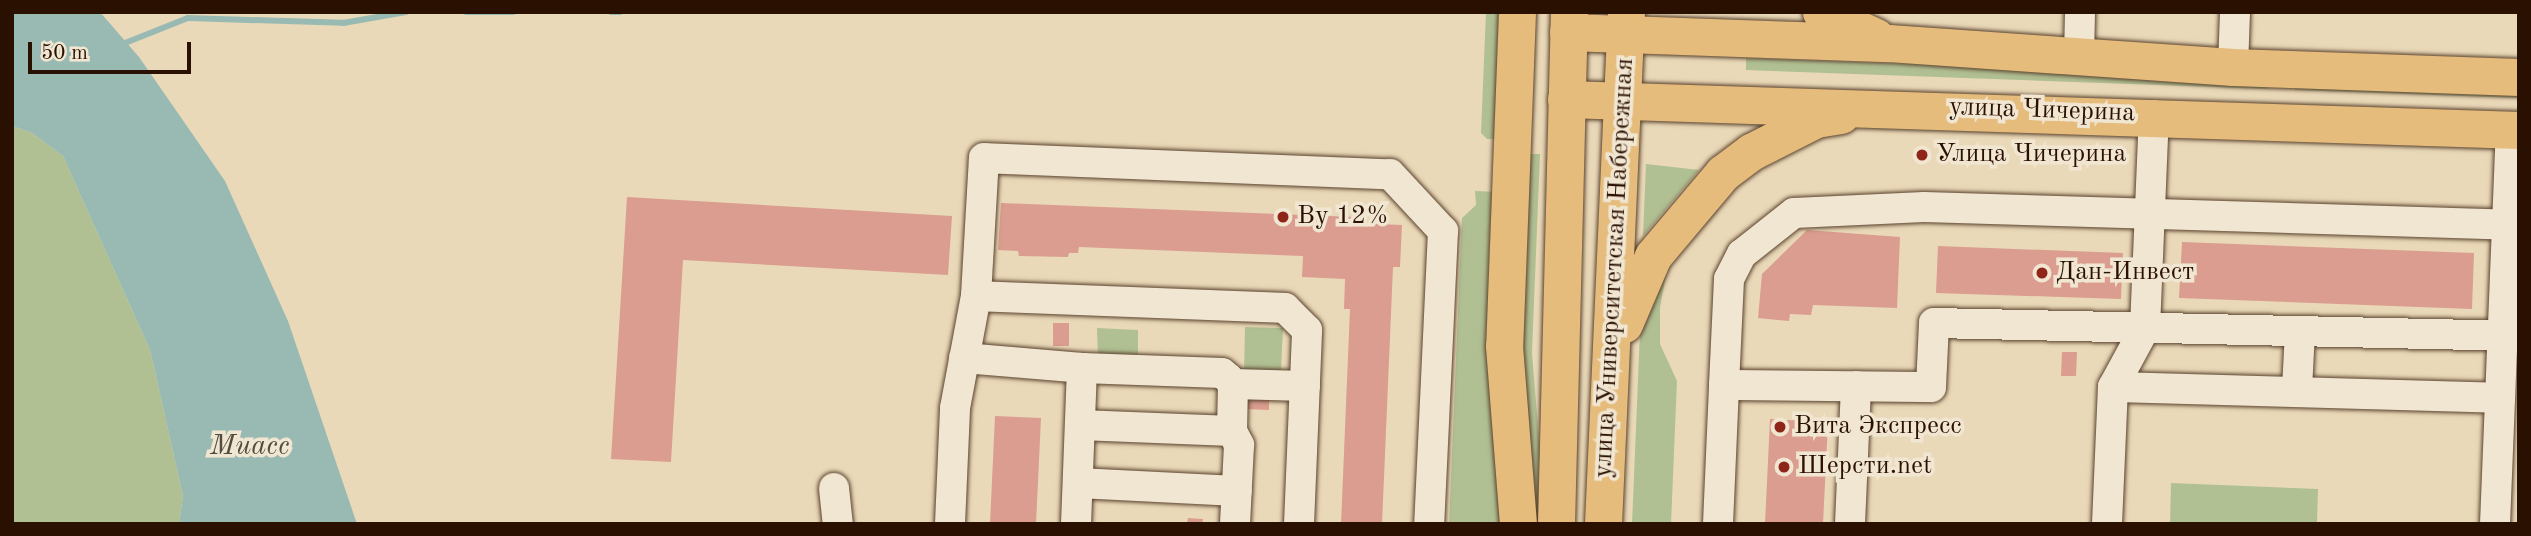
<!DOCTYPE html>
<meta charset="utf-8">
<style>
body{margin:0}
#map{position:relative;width:2531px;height:536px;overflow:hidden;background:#ead9b8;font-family:"Old Standard TT",serif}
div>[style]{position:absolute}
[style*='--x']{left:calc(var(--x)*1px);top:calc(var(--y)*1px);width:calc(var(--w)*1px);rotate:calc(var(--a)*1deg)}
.green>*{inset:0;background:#b1c093}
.water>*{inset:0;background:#98bab3}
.stream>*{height:6px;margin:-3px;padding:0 3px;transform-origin:3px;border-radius:3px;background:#98bab3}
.building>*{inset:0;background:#da9d8f}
.roads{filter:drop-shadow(0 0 2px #5a422e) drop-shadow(0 0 2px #5a422e)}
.minor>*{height:30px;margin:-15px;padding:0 15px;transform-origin:15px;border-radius:15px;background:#f1e6d1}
.major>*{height:37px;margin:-18.5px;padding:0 18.5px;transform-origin:18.5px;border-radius:18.5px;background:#e5bc7c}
.dots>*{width:19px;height:19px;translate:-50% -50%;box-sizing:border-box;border:4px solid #f1e6d1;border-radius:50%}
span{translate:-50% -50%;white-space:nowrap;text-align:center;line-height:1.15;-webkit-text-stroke:7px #f1e6d1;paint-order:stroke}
.street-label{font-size:26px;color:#2a1000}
.poi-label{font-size:26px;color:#2a1000}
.left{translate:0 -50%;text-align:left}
.water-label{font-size:28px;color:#504c3f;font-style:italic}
.frame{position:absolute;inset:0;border:14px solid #2a1000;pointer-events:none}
.scale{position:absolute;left:28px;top:42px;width:163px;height:32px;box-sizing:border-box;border:4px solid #2a1000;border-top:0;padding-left:9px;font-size:21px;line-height:24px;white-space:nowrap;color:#2a1000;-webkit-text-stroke:5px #f1e6d1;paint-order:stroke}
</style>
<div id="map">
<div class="green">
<i style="clip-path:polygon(1486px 12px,1505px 12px,1500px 139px,1487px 139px,1481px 133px)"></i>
<i style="clip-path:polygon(1746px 58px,2269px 77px,2268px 89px,1746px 70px)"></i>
<i style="clip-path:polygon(2295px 78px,2519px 86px,2519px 98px,2295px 90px)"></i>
<i style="clip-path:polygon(12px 126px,32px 133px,63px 156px,150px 350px,183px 496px,179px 524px,12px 524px)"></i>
<i style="clip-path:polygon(1524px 154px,1540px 154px,1532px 353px,1540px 452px,1537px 524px,1530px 524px,1516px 350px)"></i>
<i style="clip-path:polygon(1646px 164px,1699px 170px,1643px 236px)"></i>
<i style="clip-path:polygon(1475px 191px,1499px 192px,1507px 524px,1449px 524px,1462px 218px,1476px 205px)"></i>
<i style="clip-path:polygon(1718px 210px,1667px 269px,1660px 308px,1660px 344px,1677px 381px,1671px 524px,1632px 524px,1640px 331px,1662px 273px,1709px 211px)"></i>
<i style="clip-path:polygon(1245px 327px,1283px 328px,1281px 370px,1276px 375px,1244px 374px)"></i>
<i style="clip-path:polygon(1097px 328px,1138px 330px,1138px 359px,1098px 358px)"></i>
<i style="clip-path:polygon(2171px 483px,2318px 489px,2317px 524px,2170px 524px)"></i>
</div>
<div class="water">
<i style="clip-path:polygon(12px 12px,100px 12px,139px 57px,225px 181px,288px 321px,357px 524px,179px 524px,183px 496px,150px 350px,63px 156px,32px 133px,12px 126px)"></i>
</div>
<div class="stream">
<i style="--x:466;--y:12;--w:47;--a:0"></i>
<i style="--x:611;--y:12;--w:9;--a:0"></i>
<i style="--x:120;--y:45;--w:73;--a:-21.7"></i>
<i style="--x:188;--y:18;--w:155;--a:1.8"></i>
<i style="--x:343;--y:23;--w:64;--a:-9.9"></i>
</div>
<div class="building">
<i style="clip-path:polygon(627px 197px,952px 216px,948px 275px,683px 260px,671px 462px,611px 459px)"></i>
<i style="clip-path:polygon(1001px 203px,1355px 217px,1354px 223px,1402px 225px,1400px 267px,1393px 267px,1382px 524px,1341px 524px,1350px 309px,1344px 309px,1345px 279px,1302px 277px,1303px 256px,1079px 247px,1078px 253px,1069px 253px,1068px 257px,1019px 256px,1018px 251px,998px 250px)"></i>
<i style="clip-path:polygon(1807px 230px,1900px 237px,1897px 308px,1813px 305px,1811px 315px,1790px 314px,1789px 321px,1758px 318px,1762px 274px)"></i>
<i style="clip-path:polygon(2182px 242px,2474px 253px,2472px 309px,2179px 298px)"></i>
<i style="clip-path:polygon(1938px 246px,2123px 253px,2121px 299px,1936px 293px)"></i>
<i style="clip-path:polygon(1053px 323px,1069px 323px,1069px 346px,1053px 346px)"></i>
<i style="clip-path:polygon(2062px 352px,2077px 352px,2076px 376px,2061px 376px)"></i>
<i style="clip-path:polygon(1246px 394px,1269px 395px,1269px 410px,1245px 409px)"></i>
<i style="clip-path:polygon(995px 416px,1041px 418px,1036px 524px,990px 524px)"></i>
<i style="clip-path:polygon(1770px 419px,1828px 422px,1823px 524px,1765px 524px)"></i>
<i style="clip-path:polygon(1188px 518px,1203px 519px,1202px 524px,1187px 524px)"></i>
</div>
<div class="roads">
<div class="minor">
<i style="--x:2079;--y:57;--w:45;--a:-88.7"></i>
<i style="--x:2233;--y:67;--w:55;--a:-87.9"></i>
<i style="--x:964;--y:358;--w:118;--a:4.8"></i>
<i style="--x:1082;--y:368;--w:156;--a:92.2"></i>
<i style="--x:1082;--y:368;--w:140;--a:2"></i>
<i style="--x:1222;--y:373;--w:8;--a:40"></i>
<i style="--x:1228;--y:378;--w:8;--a:50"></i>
<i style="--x:1233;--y:384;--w:47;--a:91.2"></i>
<i style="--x:1232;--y:431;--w:16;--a:63"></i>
<i style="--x:1239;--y:445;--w:79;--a:92.9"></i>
<i style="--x:1233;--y:384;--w:72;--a:1.6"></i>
<i style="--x:1724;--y:385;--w:106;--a:-87.3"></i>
<i style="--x:1729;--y:279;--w:28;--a:-63"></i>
<i style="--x:1742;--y:254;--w:66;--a:-38.3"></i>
<i style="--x:1794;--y:213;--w:130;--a:-2.6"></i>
<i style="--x:1924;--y:207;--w:595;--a:1.73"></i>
<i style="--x:2113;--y:387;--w:387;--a:1.6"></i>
<i style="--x:2297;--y:389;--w:58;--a:-87"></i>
<i style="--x:1080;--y:425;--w:152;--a:2.3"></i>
<i style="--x:1078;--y:483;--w:159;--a:2.9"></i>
<i style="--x:834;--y:488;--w:36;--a:84"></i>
<i style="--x:950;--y:524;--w:116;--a:-87.5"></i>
<i style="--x:955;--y:408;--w:114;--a:-79.4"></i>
<i style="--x:1299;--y:524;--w:194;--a:-87.6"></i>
<i style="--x:1307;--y:330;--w:31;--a:-135"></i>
<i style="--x:1285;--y:308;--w:309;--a:-177.8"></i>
<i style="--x:976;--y:296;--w:138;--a:-86.7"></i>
<i style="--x:984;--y:158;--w:406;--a:2.3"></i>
<i style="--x:1390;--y:174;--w:78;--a:47.1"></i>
<i style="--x:1443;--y:231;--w:293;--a:92.7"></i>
<i style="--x:1718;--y:524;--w:139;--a:-87.5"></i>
<i style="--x:1724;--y:385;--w:207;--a:0.6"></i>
<i style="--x:1931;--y:387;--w:64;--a:-87.3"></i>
<i style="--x:1934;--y:323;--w:585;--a:1.27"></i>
<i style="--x:1850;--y:524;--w:138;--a:-87.5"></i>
<i style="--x:2107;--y:524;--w:137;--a:-87.5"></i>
<i style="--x:2113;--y:387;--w:67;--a:-61.5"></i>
<i style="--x:2145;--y:328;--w:213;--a:-87.6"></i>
<i style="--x:2495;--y:524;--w:394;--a:-87.7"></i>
</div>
<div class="major">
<i style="--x:1517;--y:12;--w:334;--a:92.2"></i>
<i style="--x:1504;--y:346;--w:179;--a:85.5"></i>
<i style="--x:1821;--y:12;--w:60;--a:24.4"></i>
<i style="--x:1568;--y:32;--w:321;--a:2"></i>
<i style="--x:1889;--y:43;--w:345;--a:4"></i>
<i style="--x:2233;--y:67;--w:286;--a:2"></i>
<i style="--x:1566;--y:99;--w:954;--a:1.86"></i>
<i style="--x:1624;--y:324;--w:74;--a:-66.9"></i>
<i style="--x:1653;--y:256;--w:109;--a:-49.9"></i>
<i style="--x:1723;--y:173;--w:35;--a:-37"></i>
<i style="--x:1751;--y:152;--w:73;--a:-26.9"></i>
<i style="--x:1816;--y:119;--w:25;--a:-9"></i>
<i style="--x:1556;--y:524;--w:512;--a:-88.55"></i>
<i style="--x:1603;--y:524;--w:513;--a:-87.43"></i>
</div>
</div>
<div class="dots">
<i style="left:1922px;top:155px;background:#8f2418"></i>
<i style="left:1283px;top:217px;background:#8f2418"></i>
<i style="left:2042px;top:273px;background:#8f2418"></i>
<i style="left:1780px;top:427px;background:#8f2418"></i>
<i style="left:1784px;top:467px;background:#8f2418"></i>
</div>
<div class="street-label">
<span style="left:2042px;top:111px;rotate:2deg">улица Чичерина</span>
<span style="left:1615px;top:268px;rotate:-87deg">улица Университетская Набережная</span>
</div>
<div class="poi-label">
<span class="left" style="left:1936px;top:155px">Улица Чичерина</span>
<span class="left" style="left:1297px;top:217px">Ву 12%</span>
<span class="left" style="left:2056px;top:273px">Дан-Инвест</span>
<span class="left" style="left:1794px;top:427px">Вита Экспресс</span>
<span class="left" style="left:1798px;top:467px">Шерсти.net</span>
</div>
<div class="water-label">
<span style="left:250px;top:447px">Миасс</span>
</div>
<div class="frame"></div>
<div class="scale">50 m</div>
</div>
